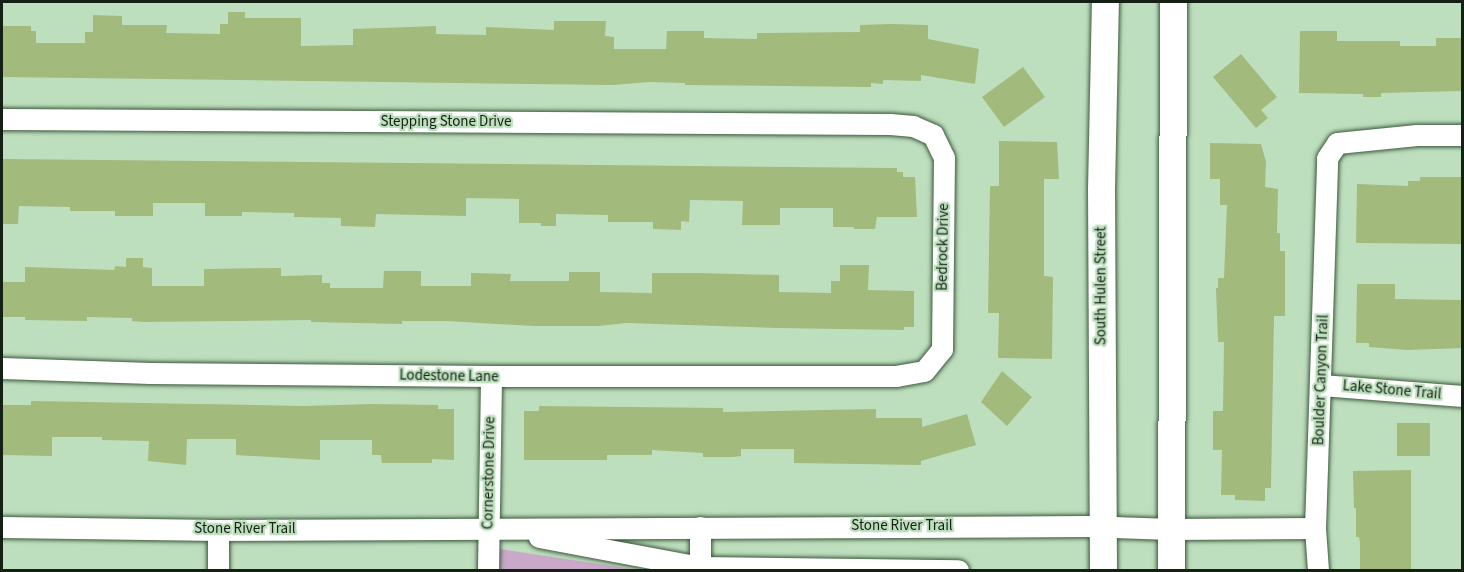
<!DOCTYPE html>
<style>
body{margin:0}
#map{position:relative;width:1464px;height:572px;overflow:hidden;background:#bedfbe;font-family:"Source Sans 3",sans-serif}
div>[style]{position:absolute}
[style*='--x']{left:calc(var(--x)*1px);top:calc(var(--y)*1px);width:calc(var(--w)*1px);rotate:calc(var(--a)*1deg)}
.green>*{inset:0;background:#c9a8ca}
.building>*{inset:0;background:#a3ba7d}
.roads{filter:drop-shadow(0 0 2px #3c583c) drop-shadow(0 0 2px #3c583c)}
.minor>*{height:21px;margin:-10.5px;padding:0 10.5px;transform-origin:10.5px;border-radius:10.5px;background:#fff}
.major>*{height:27px;margin:-13.5px;padding:0 13.5px;transform-origin:13.5px;border-radius:13.5px;background:#fff}
span{translate:-50% -50%;white-space:nowrap;text-align:center;line-height:1.15;-webkit-text-stroke:4.5px #bedfbe;paint-order:stroke}
.street-label{font-size:15px;color:#142014}
.frame{position:absolute;inset:0;border:3px solid #142014;pointer-events:none}
</style>
<div id="map">
<div class="green">
<i style="clip-path:polygon(500px 549px,638px 570px,500px 570px)"></i>
</div>
<div class="building">
<i style="clip-path:polygon(228px 12px,245px 12px,245px 18px,301px 18px,301px 46px,353px 45px,353px 29px,436px 26px,436px 34px,486px 35px,486px 27px,554px 30px,554px 21px,606px 21px,605px 36px,614px 37px,614px 49px,666px 49px,667px 31px,704px 31px,704px 38px,757px 39px,757px 33px,860px 32px,860px 25px,891px 24px,928px 25px,928px 39px,979px 49px,975px 84px,921px 75px,921px 81px,883px 80px,883px 84px,871px 83px,871px 87px,685px 85px,685px 83px,649px 82px,613px 85px,2px 77px,2px 26px,31px 26px,31px 31px,36px 31px,36px 43px,85px 43px,85px 32px,93px 32px,93px 15px,122px 16px,122px 25px,167px 25px,166px 33px,220px 34px,220px 24px,228px 24px)"></i>
<i style="clip-path:polygon(1300px 31px,1337px 31px,1337px 41px,1400px 41px,1400px 46px,1436px 46px,1436px 38px,1462px 38px,1462px 91px,1381px 93px,1381px 97px,1363px 97px,1363px 94px,1299px 93px)"></i>
<i style="clip-path:polygon(1241px 54px,1277px 97px,1261px 110px,1268px 118px,1256px 128px,1213px 77px)"></i>
<i style="clip-path:polygon(1023px 67px,1045px 97px,1004px 127px,982px 97px)"></i>
<i style="clip-path:polygon(999px 141px,1057px 142px,1059px 179px,1044px 179px,1044px 276px,1053px 277px,1052px 359px,998px 358px,999px 313px,988px 313px,990px 186px,999px 186px)"></i>
<i style="clip-path:polygon(1210px 143px,1261px 144px,1266px 162px,1265px 187px,1278px 189px,1277px 233px,1280px 233px,1280px 251px,1285px 251px,1285px 316px,1274px 316px,1271px 488px,1265px 488px,1265px 501px,1235px 500px,1235px 495px,1221px 495px,1222px 450px,1213px 450px,1213px 411px,1223px 411px,1224px 342px,1218px 342px,1216px 288px,1218px 288px,1218px 278px,1224px 278px,1227px 205px,1220px 205px,1220px 179px,1210px 179px)"></i>
<i style="clip-path:polygon(2px 159px,897px 168px,897px 172px,903px 172px,903px 177px,915px 177px,917px 217px,877px 217px,875px 229px,854px 229px,854px 227px,833px 227px,833px 208px,780px 208px,780px 225px,742px 225px,743px 201px,690px 200px,689px 222px,681px 221px,681px 230px,653px 229px,653px 222px,608px 222px,608px 215px,556px 214px,556px 226px,541px 226px,541px 223px,519px 223px,519px 199px,466px 198px,466px 216px,376px 214px,375px 227px,341px 226px,341px 218px,294px 217px,294px 213px,242px 212px,242px 216px,205px 216px,205px 203px,153px 203px,153px 216px,115px 216px,115px 211px,70px 211px,70px 207px,19px 206px,18px 224px,2px 224px)"></i>
<i style="clip-path:polygon(1420px 177px,1462px 177px,1462px 244px,1356px 243px,1357px 184px,1408px 186px,1408px 181px,1420px 181px)"></i>
<i style="clip-path:polygon(126px 258px,143px 258px,143px 267px,152px 268px,152px 286px,204px 286px,204px 269px,281px 268px,281px 276px,322px 275px,322px 283px,330px 283px,330px 288px,383px 288px,384px 271px,421px 271px,421px 286px,471px 286px,471px 273px,511px 274px,510px 281px,569px 281px,569px 272px,600px 272px,600px 292px,652px 293px,652px 273px,698px 273px,779px 275px,779px 292px,831px 293px,831px 281px,840px 281px,840px 265px,869px 265px,868px 290px,914px 291px,914px 327px,904px 327px,904px 330px,778px 328px,626px 323px,599px 326px,534px 326px,446px 321px,402px 321px,402px 324px,311px 322px,311px 320px,144px 322px,132px 321px,132px 318px,87px 317px,87px 321px,25px 320px,25px 317px,2px 317px,2px 282px,25px 282px,25px 267px,114px 270px,115px 266px,126px 267px)"></i>
<i style="clip-path:polygon(1357px 284px,1395px 284px,1395px 299px,1462px 300px,1462px 348px,1407px 350px,1369px 347px,1369px 343px,1356px 343px)"></i>
<i style="clip-path:polygon(1002px 371px,1032px 397px,1007px 426px,981px 402px)"></i>
<i style="clip-path:polygon(31px 401px,304px 406px,372px 404px,438px 405px,438px 409px,454px 409px,454px 460px,432px 459px,432px 463px,382px 463px,381px 455px,372px 455px,372px 440px,320px 440px,320px 460px,236px 455px,236px 439px,187px 439px,186px 465px,148px 461px,149px 441px,102px 440px,102px 437px,52px 437px,52px 456px,2px 455px,2px 405px,31px 405px)"></i>
<i style="clip-path:polygon(539px 406px,723px 408px,723px 412px,876px 409px,876px 418px,922px 418px,922px 427px,967px 414px,976px 445px,921px 461px,921px 465px,794px 463px,794px 449px,741px 449px,741px 456px,733px 457px,703px 457px,703px 453px,652px 450px,652px 455px,607px 455px,607px 460px,524px 460px,524px 411px,539px 411px)"></i>
<i style="clip-path:polygon(1397px 423px,1430px 423px,1430px 456px,1397px 456px)"></i>
<i style="clip-path:polygon(1411px 470px,1411px 570px,1360px 570px,1360px 543px,1359px 537px,1356px 537px,1356px 508px,1354px 508px,1353px 471px)"></i>
</div>
<div class="roads">
<div class="minor">
<i style="--x:2;--y:119;--w:888;--a:0.32"></i>
<i style="--x:890;--y:124;--w:23;--a:5"></i>
<i style="--x:913;--y:126;--w:22;--a:24"></i>
<i style="--x:933;--y:135;--w:25;--a:64"></i>
<i style="--x:944;--y:158;--w:191;--a:90.6"></i>
<i style="--x:942;--y:349;--w:28;--a:129"></i>
<i style="--x:924;--y:371;--w:28;--a:170"></i>
<i style="--x:896;--y:376;--w:405;--a:180"></i>
<i style="--x:491;--y:376;--w:341;--a:-179.5"></i>
<i style="--x:150;--y:373;--w:148;--a:-178.1"></i>
<i style="--x:1322;--y:385;--w:140;--a:4.5"></i>
<i style="--x:2;--y:527;--w:216;--a:0.8"></i>
<i style="--x:218;--y:530;--w:867;--a:-0.26"></i>
<i style="--x:1085;--y:526;--w:86;--a:2"></i>
<i style="--x:1171;--y:529;--w:144;--a:-0.4"></i>
<i style="--x:218;--y:530;--w:40;--a:90"></i>
<i style="--x:539;--y:537;--w:164;--a:10.6"></i>
<i style="--x:700;--y:567;--w:258;--a:0.7"></i>
<i style="--x:488;--y:570;--w:194;--a:-89.1"></i>
<i style="--x:700;--y:570;--w:43;--a:-90"></i>
<i style="--x:1318;--y:570;--w:42;--a:-94.1"></i>
<i style="--x:1315;--y:528;--w:370;--a:-88.1"></i>
<i style="--x:1327;--y:158;--w:18;--a:-56"></i>
<i style="--x:1337;--y:143;--w:80;--a:-5.7"></i>
<i style="--x:1417;--y:135;--w:45;--a:0"></i>
</div>
<div class="major">
<i style="--x:1103;--y:570;--w:381;--a:-90.3"></i>
<i style="--x:1101;--y:189;--w:187;--a:-88.8"></i>
<i style="--x:1171;--y:570;--w:568;--a:-89.8"></i>
</div>
</div>
<div class="street-label">
<span style="left:446px;top:122px">Stepping Stone Drive</span>
<span style="left:943px;top:247px;rotate:-89deg">Bedrock Drive</span>
<span style="left:1101px;top:286px;rotate:-90deg">South Hulen Street</span>
<span style="left:449px;top:376px;rotate:1deg">Lodestone Lane</span>
<span style="left:1321px;top:380px;rotate:-88deg">Boulder Canyon Trail</span>
<span style="left:1392px;top:390px;rotate:5deg">Lake Stone Trail</span>
<span style="left:489px;top:473px;rotate:-89deg">Cornerstone Drive</span>
<span style="left:902px;top:526px">Stone River Trail</span>
<span style="left:245px;top:529px">Stone River Trail</span>
</div>
<div class="frame"></div>
</div>
